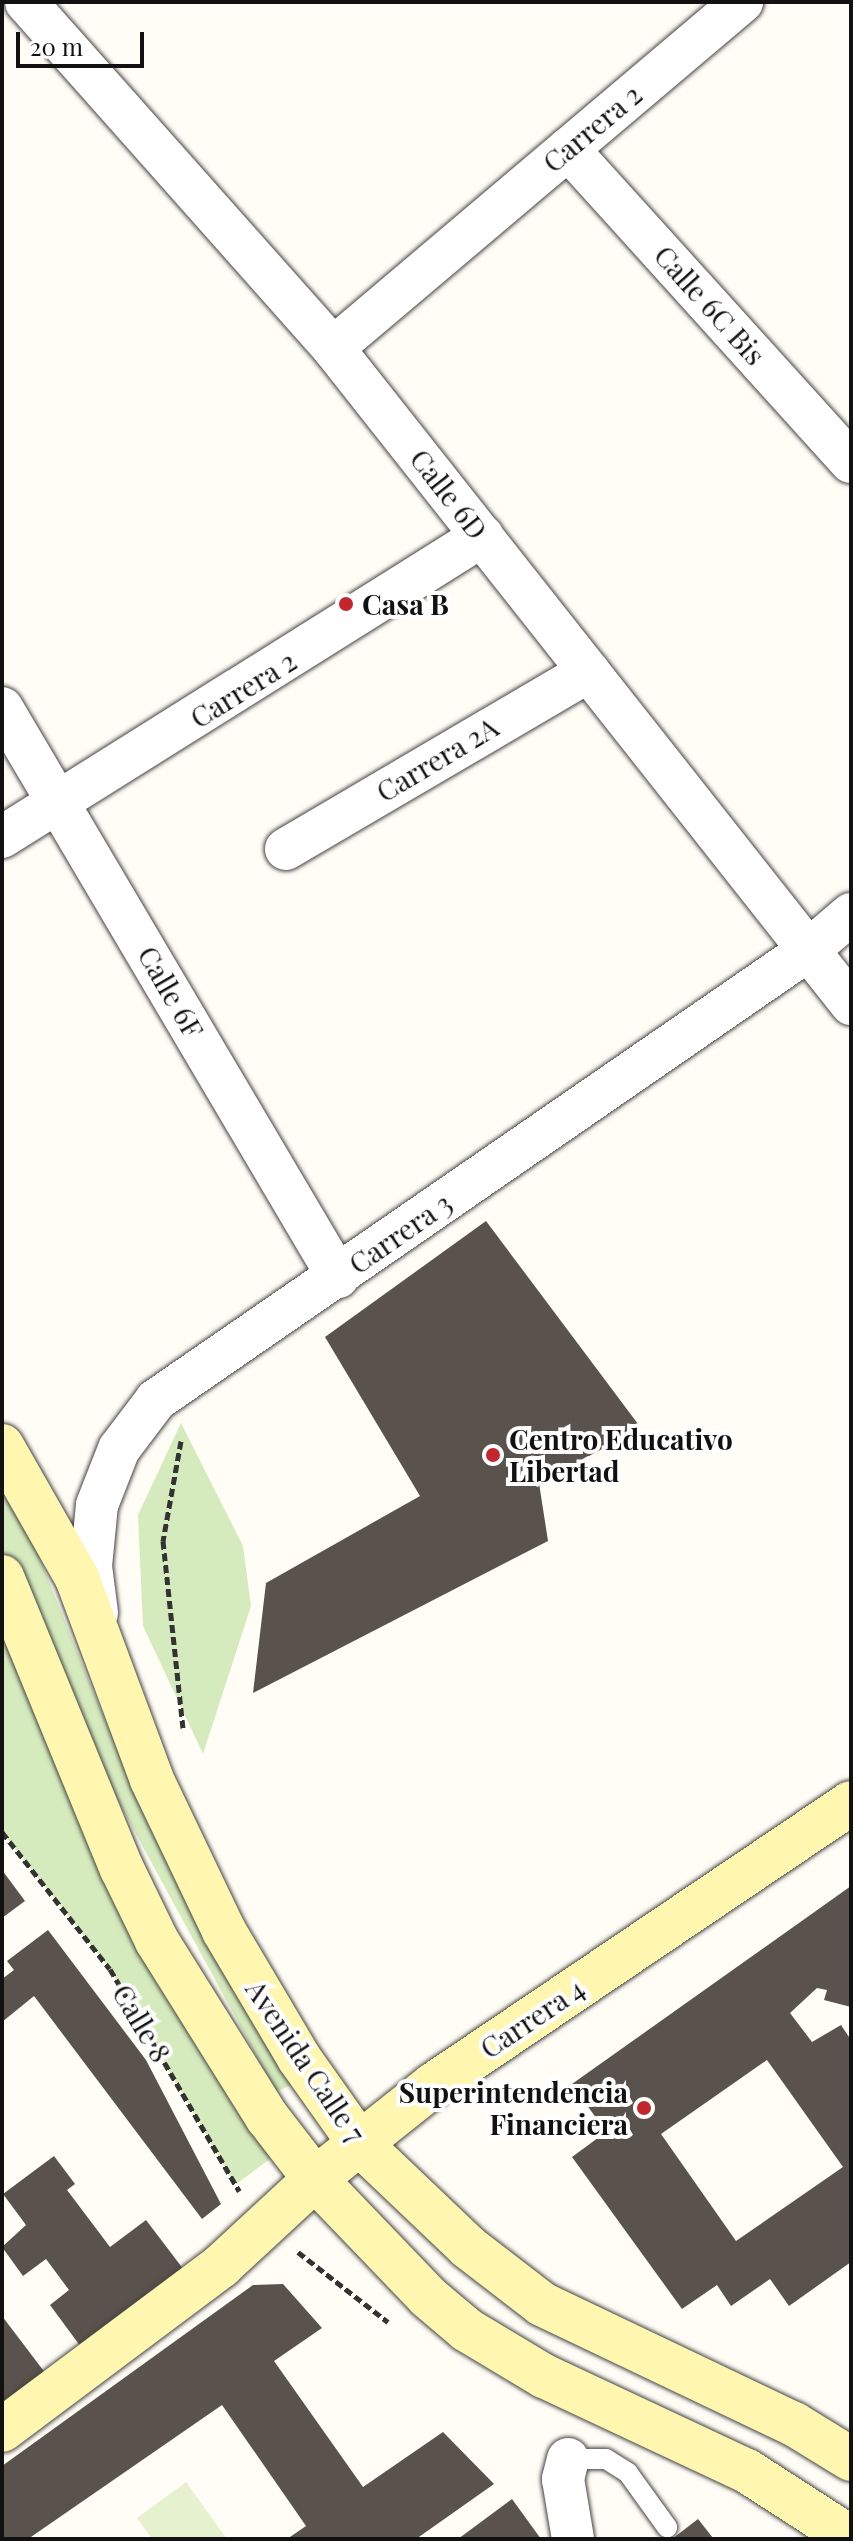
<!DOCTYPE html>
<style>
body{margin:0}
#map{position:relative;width:853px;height:2541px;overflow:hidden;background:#fffdf5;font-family:"Playfair Display",serif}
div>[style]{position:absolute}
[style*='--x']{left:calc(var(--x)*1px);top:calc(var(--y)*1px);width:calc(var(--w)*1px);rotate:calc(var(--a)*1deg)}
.green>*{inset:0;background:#d5ebbd}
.pitch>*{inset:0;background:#e6f2cf}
.building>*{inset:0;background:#5a524d}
.path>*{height:5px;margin-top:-2.5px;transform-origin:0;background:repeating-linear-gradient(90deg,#333 0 8px,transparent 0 12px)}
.roads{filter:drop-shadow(0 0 2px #444) drop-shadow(0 0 2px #444)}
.lane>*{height:20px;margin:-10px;padding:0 10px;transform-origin:10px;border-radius:10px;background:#fff}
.street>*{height:42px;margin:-21px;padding:0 21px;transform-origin:21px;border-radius:21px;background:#fff}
.secondary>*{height:44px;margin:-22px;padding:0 22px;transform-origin:22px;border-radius:22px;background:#fff6b0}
.dots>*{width:22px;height:22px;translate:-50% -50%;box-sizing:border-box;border:4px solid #fff;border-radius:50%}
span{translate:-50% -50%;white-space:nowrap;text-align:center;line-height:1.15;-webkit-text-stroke:8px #fff;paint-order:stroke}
.street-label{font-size:28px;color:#111}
.poi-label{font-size:28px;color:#111;font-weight:700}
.left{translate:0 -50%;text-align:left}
.right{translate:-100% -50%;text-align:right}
.frame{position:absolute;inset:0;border:4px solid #111;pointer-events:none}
.scale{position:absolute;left:16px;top:32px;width:128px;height:36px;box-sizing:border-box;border:4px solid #111;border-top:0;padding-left:10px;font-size:24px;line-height:28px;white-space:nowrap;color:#111;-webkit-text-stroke:6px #fff;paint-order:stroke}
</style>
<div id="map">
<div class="green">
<i style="clip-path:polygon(181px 1423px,243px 1546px,251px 1606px,203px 1754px,143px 1626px,138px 1515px)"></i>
<i style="clip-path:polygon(2px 1490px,27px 1527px,129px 1780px,291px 2085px,276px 2092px,111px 1788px,2px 1548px)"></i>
<i style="clip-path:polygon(2px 1629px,123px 1911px,200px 2053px,271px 2158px,235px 2185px,110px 1969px,2px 1832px)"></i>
</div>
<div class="pitch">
<i style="clip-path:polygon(186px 2482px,227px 2539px,152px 2539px,137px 2518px)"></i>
</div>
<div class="building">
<i style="clip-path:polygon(486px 1221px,641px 1428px,539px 1483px,548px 1541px,253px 1693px,266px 1583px,420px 1496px,325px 1337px)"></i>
<i style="clip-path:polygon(2px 1870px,25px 1901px,2px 1918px)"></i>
<i style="clip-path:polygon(evenodd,851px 1886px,851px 2007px,824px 2000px,827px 1990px,817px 1988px,790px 2013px,812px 2042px,841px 2025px,851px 2040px,851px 2262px,789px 2306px,770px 2279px,731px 2306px,717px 2285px,682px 2309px,572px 2157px,606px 2132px,572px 2084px,851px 1886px,767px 2060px,843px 2167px,736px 2241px,661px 2134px,767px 2060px)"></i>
<i style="clip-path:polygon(48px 1930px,146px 2060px,221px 2204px,202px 2219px,34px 1996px,2px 2022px,2px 1979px,14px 1970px,7px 1961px)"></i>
<i style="clip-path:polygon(54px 2156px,75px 2184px,67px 2190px,110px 2247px,146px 2220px,184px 2270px,81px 2347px,50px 2305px,69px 2290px,46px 2259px,23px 2276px,2px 2247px,26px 2225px,3px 2194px)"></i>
<i style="clip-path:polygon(283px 2284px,322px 2328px,274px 2361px,363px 2487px,443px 2432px,494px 2484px,416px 2539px,287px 2539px,306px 2526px,222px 2405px,28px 2539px,2px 2539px,2px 2466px,253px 2285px)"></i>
<i style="clip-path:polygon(2px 2316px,46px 2374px,2px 2414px)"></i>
<i style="clip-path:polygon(512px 2499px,541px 2539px,458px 2539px)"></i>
<i style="clip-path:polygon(698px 2519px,713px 2538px,672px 2539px)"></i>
</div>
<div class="path">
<i style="--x:181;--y:1441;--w:102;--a:100.2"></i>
<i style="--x:163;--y:1541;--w:188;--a:83.9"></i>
<i style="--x:2;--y:1832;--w:174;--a:51.8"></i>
<i style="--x:110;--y:1969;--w:257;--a:59.8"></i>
<i style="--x:298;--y:2252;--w:114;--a:37.9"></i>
</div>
<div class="roads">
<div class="lane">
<i style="--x:568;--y:2459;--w:38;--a:0"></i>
<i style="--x:606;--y:2459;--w:26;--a:32"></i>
<i style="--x:628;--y:2473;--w:67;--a:54.2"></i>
</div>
<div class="street">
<i style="--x:26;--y:2;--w:463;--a:48.4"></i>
<i style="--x:333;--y:348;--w:836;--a:51.7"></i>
<i style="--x:568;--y:149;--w:422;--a:47.9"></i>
<i style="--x:333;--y:348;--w:536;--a:-40.23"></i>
<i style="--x:2;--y:708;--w:661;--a:59.44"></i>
<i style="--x:2;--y:837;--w:567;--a:-32.09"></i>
<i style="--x:286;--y:849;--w:351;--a:-30.4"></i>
<i style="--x:97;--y:1613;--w:47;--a:-97.3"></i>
<i style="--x:91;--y:1566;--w:61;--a:-84.4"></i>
<i style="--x:97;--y:1505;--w:60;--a:-68.6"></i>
<i style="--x:119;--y:1449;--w:61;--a:-52.9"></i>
<i style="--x:156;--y:1400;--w:794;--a:-34.59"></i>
<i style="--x:810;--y:949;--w:54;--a:-40.5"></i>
<i style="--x:568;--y:2459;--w:21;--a:104"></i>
<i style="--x:563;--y:2479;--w:61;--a:80.5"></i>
</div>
<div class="secondary">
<i style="--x:2;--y:1446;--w:152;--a:60.4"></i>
<i style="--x:77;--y:1578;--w:215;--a:69.6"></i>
<i style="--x:152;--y:1780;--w:167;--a:64.5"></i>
<i style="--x:224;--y:1931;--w:147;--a:59.4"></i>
<i style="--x:299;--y:2058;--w:105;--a:54.7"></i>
<i style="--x:360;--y:2144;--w:149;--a:43.6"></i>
<i style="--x:468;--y:2247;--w:93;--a:37.6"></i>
<i style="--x:542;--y:2304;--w:279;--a:25.5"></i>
<i style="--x:794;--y:2424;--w:67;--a:31.6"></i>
<i style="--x:2;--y:1577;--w:316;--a:67.7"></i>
<i style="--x:122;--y:1869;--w:80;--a:64.1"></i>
<i style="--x:157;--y:1941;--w:208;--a:58"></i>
<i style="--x:267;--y:2117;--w:78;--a:52.3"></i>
<i style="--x:315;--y:2179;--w:163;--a:46.2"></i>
<i style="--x:428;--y:2297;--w:51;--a:40.2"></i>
<i style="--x:467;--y:2330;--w:90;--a:30.9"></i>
<i style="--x:544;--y:2376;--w:224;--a:25.1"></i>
<i style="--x:747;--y:2471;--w:124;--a:32.8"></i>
<i style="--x:2;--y:2430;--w:274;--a:-36.8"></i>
<i style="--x:221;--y:2266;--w:128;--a:-42.8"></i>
<i style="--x:315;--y:2179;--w:151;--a:-38.5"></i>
<i style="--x:433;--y:2085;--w:504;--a:-34.01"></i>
</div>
</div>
<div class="dots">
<i style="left:346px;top:604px;background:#c4262e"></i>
<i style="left:493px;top:1455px;background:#c4262e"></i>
<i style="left:644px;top:2108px;background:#c4262e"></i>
</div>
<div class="street-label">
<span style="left:592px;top:128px;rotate:-40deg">Carrera 2</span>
<span style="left:710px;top:305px;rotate:48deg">Calle 6C Bis</span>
<span style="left:449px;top:494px;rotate:52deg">Calle 6D</span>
<span style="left:243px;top:689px;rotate:-32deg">Carrera 2</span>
<span style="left:437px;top:759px;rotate:-31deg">Carrera 2A</span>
<span style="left:171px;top:992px;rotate:60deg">Calle 6F</span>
<span style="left:400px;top:1233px;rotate:-35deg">Carrera 3</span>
<span style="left:532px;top:2018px;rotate:-34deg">Carrera 4</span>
<span style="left:142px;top:2023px;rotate:59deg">Calle 8</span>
<span style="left:306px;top:2061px;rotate:56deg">Avenida Calle 7</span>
</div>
<div class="poi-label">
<span class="left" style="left:362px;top:604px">Casa B</span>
<span class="left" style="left:509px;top:1455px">Centro Educativo<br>Libertad</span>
<span class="right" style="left:628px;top:2108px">Superintendencia<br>Financiera</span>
</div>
<div class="frame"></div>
<div class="scale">20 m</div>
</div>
